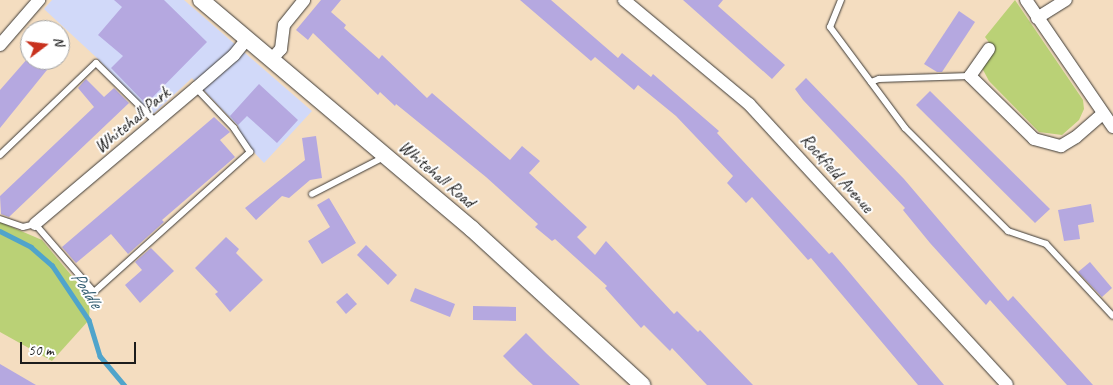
<!DOCTYPE html>
<style>
body{margin:0}
#map{position:relative;width:1113px;height:385px;overflow:hidden;background:#f4ddc0;font-family:Caveat,sans-serif}
div>[style]{position:absolute}
[style*='--x']{left:calc(var(--x)*1px);top:calc(var(--y)*1px);width:calc(var(--w)*1px);rotate:calc(var(--a)*1deg)}
.built>*{inset:0;background:#d1d9f9}
.green>*{inset:0;background:#bad176}
.stream>*{height:4.5px;margin:-2.25px;padding:0 2.25px;transform-origin:2.25px;border-radius:2.25px;background:#50a4cb}
.building>*{inset:0;background:#b5a8e0}
.roads{filter:drop-shadow(0 0 1px #3c3935) drop-shadow(0 0 1px #3c3935)}
.service>*{height:6px;margin:-3px;padding:0 3px;transform-origin:3px;border-radius:3px;background:#fff}
.minor>*{height:12px;margin:-6px;padding:0 6px;transform-origin:6px;border-radius:6px;background:#fff}
.tertiary>*{height:16px;margin:-8px;padding:0 8px;transform-origin:8px;border-radius:8px;background:#fff}
span{translate:-50% -50%;white-space:nowrap;text-align:center;line-height:1.15;-webkit-text-stroke:4px #fff;paint-order:stroke}
.street-label{font-size:18px;color:#1c1c1c}
.water-label{font-size:19px;color:#366074;font-style:italic}
.north{position:absolute;left:20px;top:20px;width:50px;height:50px;box-sizing:border-box;background:#fff;border:1px solid #a4a4a4;border-radius:50%;rotate:75deg;font-size:14px;font-weight:700;line-height:20px;text-align:center;color:#1c1c1c}
.north::after{content:'';display:block;margin:auto;width:18px;height:22px;background:#c8321e;clip-path:polygon(50% 0,100% 100%,50% 72%,0 100%)}
.scale{position:absolute;left:20px;top:342px;width:116px;height:22px;box-sizing:border-box;border:2px solid #1c1c1c;border-top:0;padding-left:6px;font-size:15px;line-height:18px;white-space:nowrap;color:#1c1c1c;-webkit-text-stroke:4px #fff;paint-order:stroke}
</style>
<div id="map">
<div class="built">
<i style="clip-path:polygon(52px 0,184px 0,312px 111px,264px 163px,241px 138px,238px 126px,192px 78px,151px 116px,97px 58px,44px 9px)"></i>
</div>
<div class="green">
<i style="clip-path:polygon(1015px 0,1083px 100px,1084px 109px,1079px 120px,1062px 135px,1039px 132px,989px 81px,981px 66px,993px 48px,985px 37px)"></i>
<i style="clip-path:polygon(0 222px,42px 240px,90px 298px,89px 320px,52px 361px,0 332px)"></i>
</div>
<div class="stream">
<i style="--x:0;--y:231;--w:35;--a:27"></i>
<i style="--x:31;--y:247;--w:28;--a:41"></i>
<i style="--x:52;--y:265;--w:66;--a:56.1"></i>
<i style="--x:89;--y:320;--w:38;--a:73"></i>
<i style="--x:100;--y:356;--w:38;--a:50"></i>
</div>
<div class="building">
<i style="clip-path:polygon(114px 0,164px 0,207px 42px,146px 104px,111px 68px,123px 56px,98px 35px,122px 7px)"></i>
<i style="clip-path:polygon(321px 0,341px 0,331px 12px,346px 25px,344px 28px,379px 59px,382px 55px,427px 98px,432px 93px,510px 160px,522px 146px,540px 161px,529px 173px,587px 227px,577px 237px,595px 255px,606px 241px,674px 314px,677px 311px,698px 332px,700px 330px,753px 385px,707px 385px,672px 348px,670px 351px,644px 325px,641px 328px,605px 288px,607px 286px,555px 239px,552px 241px,535px 227px,538px 224px,486px 177px,396px 104px,395px 106px,380px 92px,378px 95px,313px 33px,308px 40px,296px 30px)"></i>
<i style="clip-path:polygon(520px 0,551px 0,618px 58px,622px 53px,651px 77px,653px 74px,719px 131px,717px 133px,829px 254px,832px 252px,844px 266px,944px 385px,918px 385px,811px 258px,808px 260px,752px 197px,746px 203px,727px 183px,733px 176px,676px 116px,638px 85px,634px 90px,595px 57px,591px 61px)"></i>
<i style="clip-path:polygon(683px 0,723px 0,718px 6px,785px 65px,772px 79px)"></i>
<i style="clip-path:polygon(959px 11px,975px 22px,942px 72px,937px 72px,924px 64px)"></i>
<i style="clip-path:polygon(28px 58px,55px 60px,0 128px,0 90px)"></i>
<i style="clip-path:polygon(806px 78px,904px 179px,1008px 301px,1013px 296px,1093px 385px,1067px 385px,990px 300px,986px 305px,930px 243px,903px 210px,905px 208px,803px 100px,795px 89px)"></i>
<i style="clip-path:polygon(86px 79px,104px 97px,114px 88px,129px 103px,9px 217px,1px 214px,0 196px,94px 107px,78px 88px)"></i>
<i style="clip-path:polygon(259px 84px,298px 120px,277px 143px,247px 116px,238px 125px,230px 116px)"></i>
<i style="clip-path:polygon(930px 91px,1050px 209px,1035px 223px,916px 105px)"></i>
<i style="clip-path:polygon(214px 117px,230px 132px,220px 140px,235px 157px,162px 220px,164px 222px,128px 254px,111px 234px,76px 263px,62px 247px)"></i>
<i style="clip-path:polygon(316px 136px,322px 178px,310px 180px,289px 198px,282px 196px,256px 220px,245px 208px,305px 160px,302px 138px)"></i>
<i style="clip-path:polygon(329px 198px,356px 243px,322px 264px,308px 241px,330px 227px,317px 205px)"></i>
<i style="clip-path:polygon(1091px 204px,1094px 222px,1078px 225px,1080px 239px,1064px 241px,1058px 210px)"></i>
<i style="clip-path:polygon(226px 237px,239px 249px,236px 253px,263px 280px,230px 312px,215px 294px,218px 292px,195px 268px)"></i>
<i style="clip-path:polygon(366px 245px,397px 275px,388px 285px,357px 255px)"></i>
<i style="clip-path:polygon(151px 248px,174px 271px,140px 303px,125px 285px,142px 270px,135px 262px)"></i>
<i style="clip-path:polygon(1090px 262px,1112px 288px,1102px 297px,1078px 272px)"></i>
<i style="clip-path:polygon(415px 288px,455px 304px,450px 317px,410px 301px)"></i>
<i style="clip-path:polygon(347px 293px,357px 304px,346px 314px,336px 302px)"></i>
<i style="clip-path:polygon(473px 306px,516px 307px,516px 321px,473px 320px)"></i>
<i style="clip-path:polygon(526px 333px,546px 353px,580px 385px,533px 385px,519px 372px,503px 356px)"></i>
<i style="clip-path:polygon(0 364px,36px 385px,0 385px)"></i>
</div>
<div class="roads">
<div class="service">
<i style="--x:841;--y:0;--w:29;--a:112"></i>
<i style="--x:830;--y:27;--w:126;--a:53.4"></i>
<i style="--x:905;--y:128;--w:146;--a:45"></i>
<i style="--x:1008;--y:231;--w:40;--a:18.9"></i>
<i style="--x:1046;--y:244;--w:98;--a:47.1"></i>
<i style="--x:871;--y:82;--w:9;--a:-21"></i>
<i style="--x:879;--y:79;--w:91;--a:-1.9"></i>
<i style="--x:0;--y:155;--w:133;--a:-43.8"></i>
<i style="--x:96;--y:63;--w:84;--a:44.5"></i>
<i style="--x:312;--y:194;--w:81;--a:-27.2"></i>
<i style="--x:0;--y:219;--w:24;--a:19"></i>
<i style="--x:23;--y:227;--w:12;--a:-14"></i>
<i style="--x:35;--y:224;--w:90;--a:49.1"></i>
<i style="--x:94;--y:292;--w:210;--a:-41.9"></i>
<i style="--x:250;--y:152;--w:29;--a:-124"></i>
<i style="--x:234;--y:128;--w:55;--a:-133.5"></i>
</div>
<div class="minor">
<i style="--x:624;--y:0;--w:163;--a:39.8"></i>
<i style="--x:749;--y:104;--w:381;--a:47.4"></i>
<i style="--x:1026;--y:0;--w:154;--a:55.6"></i>
<i style="--x:1037;--y:18;--w:34;--a:-32"></i>
<i style="--x:0;--y:45;--w:60;--a:-49.1"></i>
<i style="--x:989;--y:49;--w:33;--a:125"></i>
<i style="--x:970;--y:76;--w:90;--a:44.5"></i>
<i style="--x:1034;--y:139;--w:28;--a:15"></i>
<i style="--x:1061;--y:146;--w:17;--a:-31"></i>
<i style="--x:1076;--y:137;--w:35;--a:-41"></i>
<i style="--x:271;--y:60;--w:15;--a:-48"></i>
<i style="--x:281;--y:49;--w:24;--a:-83"></i>
<i style="--x:284;--y:25;--w:32;--a:-51"></i>
<i style="--x:35;--y:224;--w:211;--a:-40.2"></i>
<i style="--x:196;--y:88;--w:50;--a:-41"></i>
<i style="--x:234;--y:55;--w:21;--a:-51"></i>
</div>
<div class="tertiary">
<i style="--x:201;--y:0;--w:355;--a:40.2"></i>
<i style="--x:472;--y:229;--w:231;--a:42.5"></i>
</div>
</div>
<div class="street-label">
<span style="left:132px;top:120px;rotate:-40deg">Whitehall Park</span>
<span style="left:837px;top:173px;rotate:48deg">Rockfield Avenue</span>
<span style="left:437px;top:174px;rotate:40deg">Whitehall Road</span>
</div>
<div class="water-label">
<span style="left:86px;top:290px;rotate:56deg">Poddle</span>
</div>
<div class="north">N</div>
<div class="scale">50 m</div>
</div>
